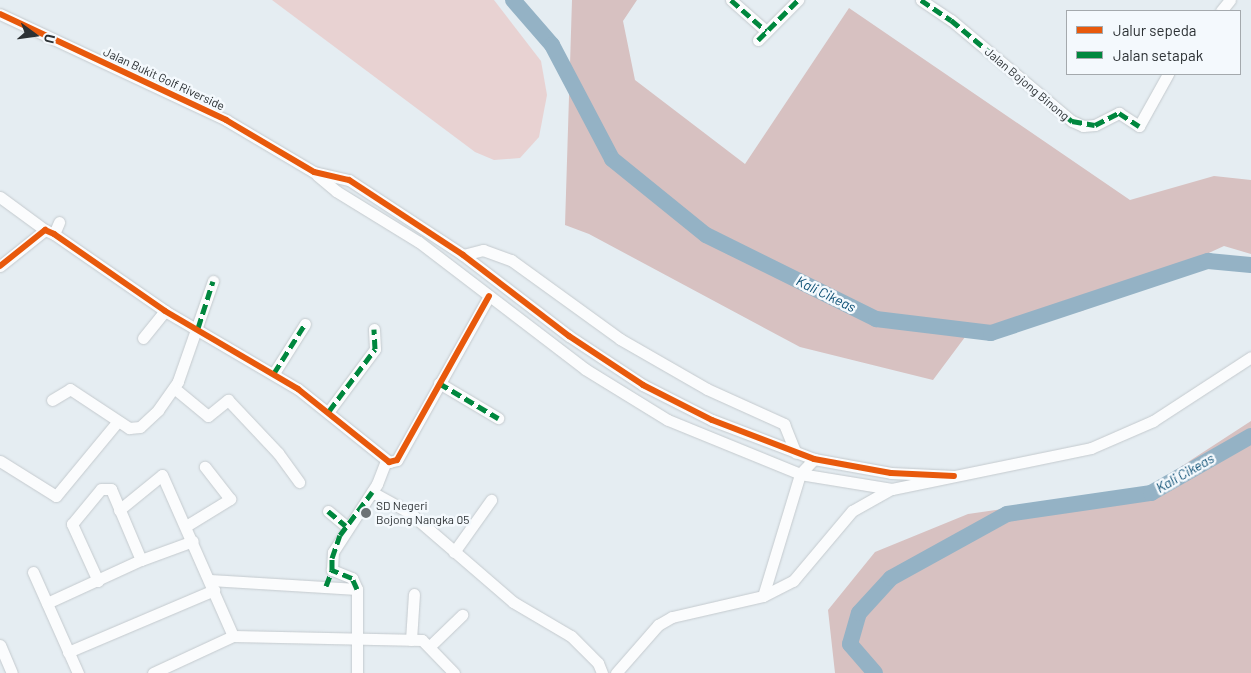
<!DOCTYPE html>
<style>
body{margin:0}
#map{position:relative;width:1251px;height:673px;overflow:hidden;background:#e5edf2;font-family:Barlow,sans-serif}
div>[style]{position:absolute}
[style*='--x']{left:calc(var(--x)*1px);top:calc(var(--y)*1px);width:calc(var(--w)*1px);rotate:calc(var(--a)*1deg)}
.green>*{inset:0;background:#e8d2d2}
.forest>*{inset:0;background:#d7c1c1}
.river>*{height:16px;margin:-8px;padding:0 8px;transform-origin:8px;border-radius:8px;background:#94b2c5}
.roads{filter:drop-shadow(0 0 1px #c4cace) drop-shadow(0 0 1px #c4cace)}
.street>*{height:11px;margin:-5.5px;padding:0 5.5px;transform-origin:5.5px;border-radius:5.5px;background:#fbfcfd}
.quiet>*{height:5px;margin-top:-2.5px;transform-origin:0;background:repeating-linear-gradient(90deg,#00873e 0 10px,transparent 0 15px)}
.cycleway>*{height:6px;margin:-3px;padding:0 3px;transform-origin:3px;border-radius:3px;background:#e8590c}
.dots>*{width:14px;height:14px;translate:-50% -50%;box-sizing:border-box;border:2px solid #f4f9fd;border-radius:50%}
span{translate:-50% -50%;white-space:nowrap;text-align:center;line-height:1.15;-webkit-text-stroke:5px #f4f9fd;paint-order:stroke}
.street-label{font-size:12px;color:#2c3134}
.poi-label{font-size:12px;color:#2c3134}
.left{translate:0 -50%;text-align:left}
.water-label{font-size:14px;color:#0e5075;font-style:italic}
.legend{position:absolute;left:1066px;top:10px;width:175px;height:65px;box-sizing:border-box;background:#f4f9fd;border:1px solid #a4a9ad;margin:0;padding:6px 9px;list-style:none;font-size:15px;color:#2c3134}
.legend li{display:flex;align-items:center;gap:10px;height:25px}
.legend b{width:25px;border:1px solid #a4a9ad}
.north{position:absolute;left:10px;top:10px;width:50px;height:50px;-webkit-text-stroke:4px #f4f9fd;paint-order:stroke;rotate:104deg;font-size:14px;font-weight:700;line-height:20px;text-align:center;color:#2c3134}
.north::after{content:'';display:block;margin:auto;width:18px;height:22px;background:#2c3134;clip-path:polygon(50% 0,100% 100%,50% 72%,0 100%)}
</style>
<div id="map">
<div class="green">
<i style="clip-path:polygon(272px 0,494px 0,541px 61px,547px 95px,539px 137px,520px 158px,494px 160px,475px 152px)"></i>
</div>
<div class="forest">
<i style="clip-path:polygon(572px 0,637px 0,623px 21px,635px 80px,745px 164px,849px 8px,1130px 200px,1214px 176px,1251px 180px,1251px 254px,1224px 246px,1082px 311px,968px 333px,933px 380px,800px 347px,589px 234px,565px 225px)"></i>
<i style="clip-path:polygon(1251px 421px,1251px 673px,835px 673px,828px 610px,875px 552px,968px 514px,1148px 488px)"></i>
</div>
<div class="river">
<i style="--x:513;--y:0;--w:60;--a:49.1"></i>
<i style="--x:552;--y:45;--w:129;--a:62.2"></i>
<i style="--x:612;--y:159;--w:121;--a:39"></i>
<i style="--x:706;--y:235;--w:190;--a:26.3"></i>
<i style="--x:876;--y:319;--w:116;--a:6.9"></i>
<i style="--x:991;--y:333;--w:229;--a:-18.4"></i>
<i style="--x:1208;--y:261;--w:43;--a:5.3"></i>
<i style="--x:875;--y:673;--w:38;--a:-131"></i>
<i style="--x:850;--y:644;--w:32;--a:-74"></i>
<i style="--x:859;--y:613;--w:47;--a:-47.6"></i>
<i style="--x:891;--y:578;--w:132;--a:-28.9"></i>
<i style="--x:1007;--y:514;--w:146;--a:-8.3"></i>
<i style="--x:1151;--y:493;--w:115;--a:-29.7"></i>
</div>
<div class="roads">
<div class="street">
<i style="--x:731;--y:0;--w:47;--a:41.5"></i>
<i style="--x:921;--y:0;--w:36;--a:34"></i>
<i style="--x:951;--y:20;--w:158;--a:39.9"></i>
<i style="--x:1072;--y:121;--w:12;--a:24"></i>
<i style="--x:1083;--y:126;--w:12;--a:-5"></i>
<i style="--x:1095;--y:125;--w:27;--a:-27"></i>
<i style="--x:1119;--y:113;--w:24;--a:33"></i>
<i style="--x:1139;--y:126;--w:60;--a:-60.9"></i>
<i style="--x:1221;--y:11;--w:14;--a:-51"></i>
<i style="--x:0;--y:14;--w:250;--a:25.1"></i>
<i style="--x:226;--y:120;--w:102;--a:30.6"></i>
<i style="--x:314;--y:172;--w:36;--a:13"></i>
<i style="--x:349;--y:180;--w:136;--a:33.3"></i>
<i style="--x:463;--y:255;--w:133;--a:37.4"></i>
<i style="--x:569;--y:336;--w:89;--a:33.5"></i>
<i style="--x:643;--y:385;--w:77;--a:26.9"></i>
<i style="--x:712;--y:420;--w:109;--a:20.9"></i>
<i style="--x:814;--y:459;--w:78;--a:10.3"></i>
<i style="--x:891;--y:473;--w:63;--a:2.7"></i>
<i style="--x:758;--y:40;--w:57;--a:-45"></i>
<i style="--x:317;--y:175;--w:25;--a:40"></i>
<i style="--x:336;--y:191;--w:97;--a:31.6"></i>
<i style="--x:419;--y:242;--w:209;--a:37.4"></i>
<i style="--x:585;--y:369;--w:97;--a:31.6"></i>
<i style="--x:668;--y:420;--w:143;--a:22.2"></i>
<i style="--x:800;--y:474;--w:93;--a:9.3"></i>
<i style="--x:892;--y:489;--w:203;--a:-11.6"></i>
<i style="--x:1091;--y:448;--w:68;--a:-23.5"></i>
<i style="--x:1153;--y:421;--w:117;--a:-33.1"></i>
<i style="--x:0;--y:197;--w:56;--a:36.3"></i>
<i style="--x:54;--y:234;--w:13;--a:-67"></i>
<i style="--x:463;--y:255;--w:21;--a:-14"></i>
<i style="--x:483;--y:250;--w:30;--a:20"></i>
<i style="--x:511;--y:260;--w:135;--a:35.9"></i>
<i style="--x:620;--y:339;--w:100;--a:29.9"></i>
<i style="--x:707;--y:389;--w:85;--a:24.4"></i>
<i style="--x:784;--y:424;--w:31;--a:68"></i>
<i style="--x:0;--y:266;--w:58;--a:-38.7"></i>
<i style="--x:45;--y:230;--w:10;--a:24"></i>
<i style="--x:54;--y:234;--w:135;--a:34.7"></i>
<i style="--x:165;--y:311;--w:154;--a:30.4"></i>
<i style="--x:298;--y:389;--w:117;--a:38.7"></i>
<i style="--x:389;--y:462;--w:8;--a:-14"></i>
<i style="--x:397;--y:460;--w:188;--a:-60.7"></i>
<i style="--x:143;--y:338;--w:35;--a:-51"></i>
<i style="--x:274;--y:373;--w:58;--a:-57.7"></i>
<i style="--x:439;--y:383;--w:69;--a:30.7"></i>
<i style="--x:174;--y:388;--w:44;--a:39.5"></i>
<i style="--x:208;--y:416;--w:26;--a:-39"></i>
<i style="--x:228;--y:400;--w:73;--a:46.7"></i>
<i style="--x:278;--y:453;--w:36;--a:54"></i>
<i style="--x:52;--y:400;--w:21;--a:-31"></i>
<i style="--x:70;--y:389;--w:71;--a:33.5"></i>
<i style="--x:129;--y:428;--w:11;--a:-5"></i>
<i style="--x:140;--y:427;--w:25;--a:-43"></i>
<i style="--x:158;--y:410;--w:35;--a:-55"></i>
<i style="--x:178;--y:381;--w:106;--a:-70.7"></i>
<i style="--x:329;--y:411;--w:77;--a:-53.4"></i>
<i style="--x:375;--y:349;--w:20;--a:-93"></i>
<i style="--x:0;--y:461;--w:66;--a:32"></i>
<i style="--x:56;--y:496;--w:97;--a:-50.4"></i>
<i style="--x:372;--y:492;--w:43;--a:28.9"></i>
<i style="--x:410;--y:513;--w:136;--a:40.8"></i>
<i style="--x:513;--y:602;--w:67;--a:30.4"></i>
<i style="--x:571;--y:636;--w:38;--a:45"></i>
<i style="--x:598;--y:663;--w:11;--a:68"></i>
<i style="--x:119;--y:510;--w:55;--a:-39.1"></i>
<i style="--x:162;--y:475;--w:176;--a:66.2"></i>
<i style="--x:328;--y:511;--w:23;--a:40"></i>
<i style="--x:186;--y:526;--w:52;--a:-31.5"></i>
<i style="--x:230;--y:499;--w:41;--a:-128"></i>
<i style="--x:454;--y:552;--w:64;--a:-54.6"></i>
<i style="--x:33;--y:572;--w:111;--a:66"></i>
<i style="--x:210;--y:580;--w:147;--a:3.5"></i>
<i style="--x:357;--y:589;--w:84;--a:90"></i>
<i style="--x:98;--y:581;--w:63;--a:-114.5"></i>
<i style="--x:72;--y:524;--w:45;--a:-50.4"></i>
<i style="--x:101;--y:489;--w:10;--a:0"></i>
<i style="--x:111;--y:489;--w:77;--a:67.1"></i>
<i style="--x:357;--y:589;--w:12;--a:-114"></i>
<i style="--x:352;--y:578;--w:22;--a:-158"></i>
<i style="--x:332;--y:570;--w:18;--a:-87"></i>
<i style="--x:333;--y:552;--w:81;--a:-57.1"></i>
<i style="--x:377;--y:484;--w:25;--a:-69"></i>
<i style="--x:763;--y:596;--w:127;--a:-73.1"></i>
<i style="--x:800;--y:474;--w:21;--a:-47"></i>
<i style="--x:47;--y:603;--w:103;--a:-24.6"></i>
<i style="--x:141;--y:560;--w:55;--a:-20.1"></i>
<i style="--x:411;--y:640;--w:46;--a:-86.3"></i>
<i style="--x:0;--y:645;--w:30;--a:67"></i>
<i style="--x:430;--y:646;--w:45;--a:-44.1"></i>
<i style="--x:68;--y:652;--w:159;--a:-23"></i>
<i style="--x:153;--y:673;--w:88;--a:-24.8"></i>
<i style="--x:233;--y:636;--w:189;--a:1.2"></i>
<i style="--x:422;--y:640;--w:46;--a:45.9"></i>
<i style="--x:616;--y:673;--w:64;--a:-48.8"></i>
<i style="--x:658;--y:625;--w:16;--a:-30"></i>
<i style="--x:672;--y:617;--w:93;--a:-13"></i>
<i style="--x:763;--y:596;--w:34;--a:-27"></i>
<i style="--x:793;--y:581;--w:92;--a:-49.9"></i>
<i style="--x:852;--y:511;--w:45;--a:-29.4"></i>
</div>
</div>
<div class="quiet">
<i style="--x:731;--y:0;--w:47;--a:41.5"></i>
<i style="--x:921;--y:0;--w:36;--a:34"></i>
<i style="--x:951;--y:20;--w:158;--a:39.9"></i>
<i style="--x:1072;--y:121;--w:23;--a:10"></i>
<i style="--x:1095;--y:125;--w:27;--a:-27"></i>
<i style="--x:1119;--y:113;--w:24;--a:33"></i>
<i style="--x:758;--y:40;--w:57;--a:-45"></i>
<i style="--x:198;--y:328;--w:49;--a:-72.3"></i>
<i style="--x:274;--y:373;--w:58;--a:-57.7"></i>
<i style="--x:439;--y:383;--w:69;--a:30.7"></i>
<i style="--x:329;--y:411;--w:77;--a:-53.4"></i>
<i style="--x:375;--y:349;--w:20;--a:-93"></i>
<i style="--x:328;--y:511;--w:23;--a:40"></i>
<i style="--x:326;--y:586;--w:17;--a:-69"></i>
<i style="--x:357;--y:589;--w:12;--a:-114"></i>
<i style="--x:352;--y:578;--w:22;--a:-158"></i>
<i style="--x:332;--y:570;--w:12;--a:-90"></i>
<i style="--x:332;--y:558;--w:24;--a:-71"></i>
<i style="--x:340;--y:535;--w:54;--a:-53.3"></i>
</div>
<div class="cycleway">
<i style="--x:0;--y:14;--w:250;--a:25.1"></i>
<i style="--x:226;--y:120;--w:102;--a:30.6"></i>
<i style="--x:314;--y:172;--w:36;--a:13"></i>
<i style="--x:349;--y:180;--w:136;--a:33.3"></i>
<i style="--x:463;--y:255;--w:133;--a:37.4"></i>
<i style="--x:569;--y:336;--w:89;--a:33.5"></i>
<i style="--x:643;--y:385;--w:77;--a:26.9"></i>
<i style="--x:712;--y:420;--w:109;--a:20.9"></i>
<i style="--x:814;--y:459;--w:78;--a:10.3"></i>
<i style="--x:891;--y:473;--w:63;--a:2.7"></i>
<i style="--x:0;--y:266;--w:58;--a:-38.7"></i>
<i style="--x:45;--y:230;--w:10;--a:24"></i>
<i style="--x:54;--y:234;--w:135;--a:34.7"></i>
<i style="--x:165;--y:311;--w:154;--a:30.4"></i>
<i style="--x:298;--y:389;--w:117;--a:38.7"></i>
<i style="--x:389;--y:462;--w:8;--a:-14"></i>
<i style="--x:397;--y:460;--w:188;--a:-60.7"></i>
</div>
<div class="dots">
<i style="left:366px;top:513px;background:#6d7376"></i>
</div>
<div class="street-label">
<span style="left:164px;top:79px;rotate:25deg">Jalan Bukit Golf Riverside</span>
<span style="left:1027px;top:84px;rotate:40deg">Jalan Bojong Binong</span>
</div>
<div class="poi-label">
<span class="left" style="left:376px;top:513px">SD Negeri<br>Bojong Nangka 05</span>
</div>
<div class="water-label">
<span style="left:826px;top:294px;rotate:26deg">Kali Cikeas</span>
<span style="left:1185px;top:473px;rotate:-30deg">Kali Cikeas</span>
</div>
<ul class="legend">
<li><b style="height:6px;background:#e8590c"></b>Jalur sepeda</li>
<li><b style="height:6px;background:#00873e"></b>Jalan setapak</li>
</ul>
<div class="north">U</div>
</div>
